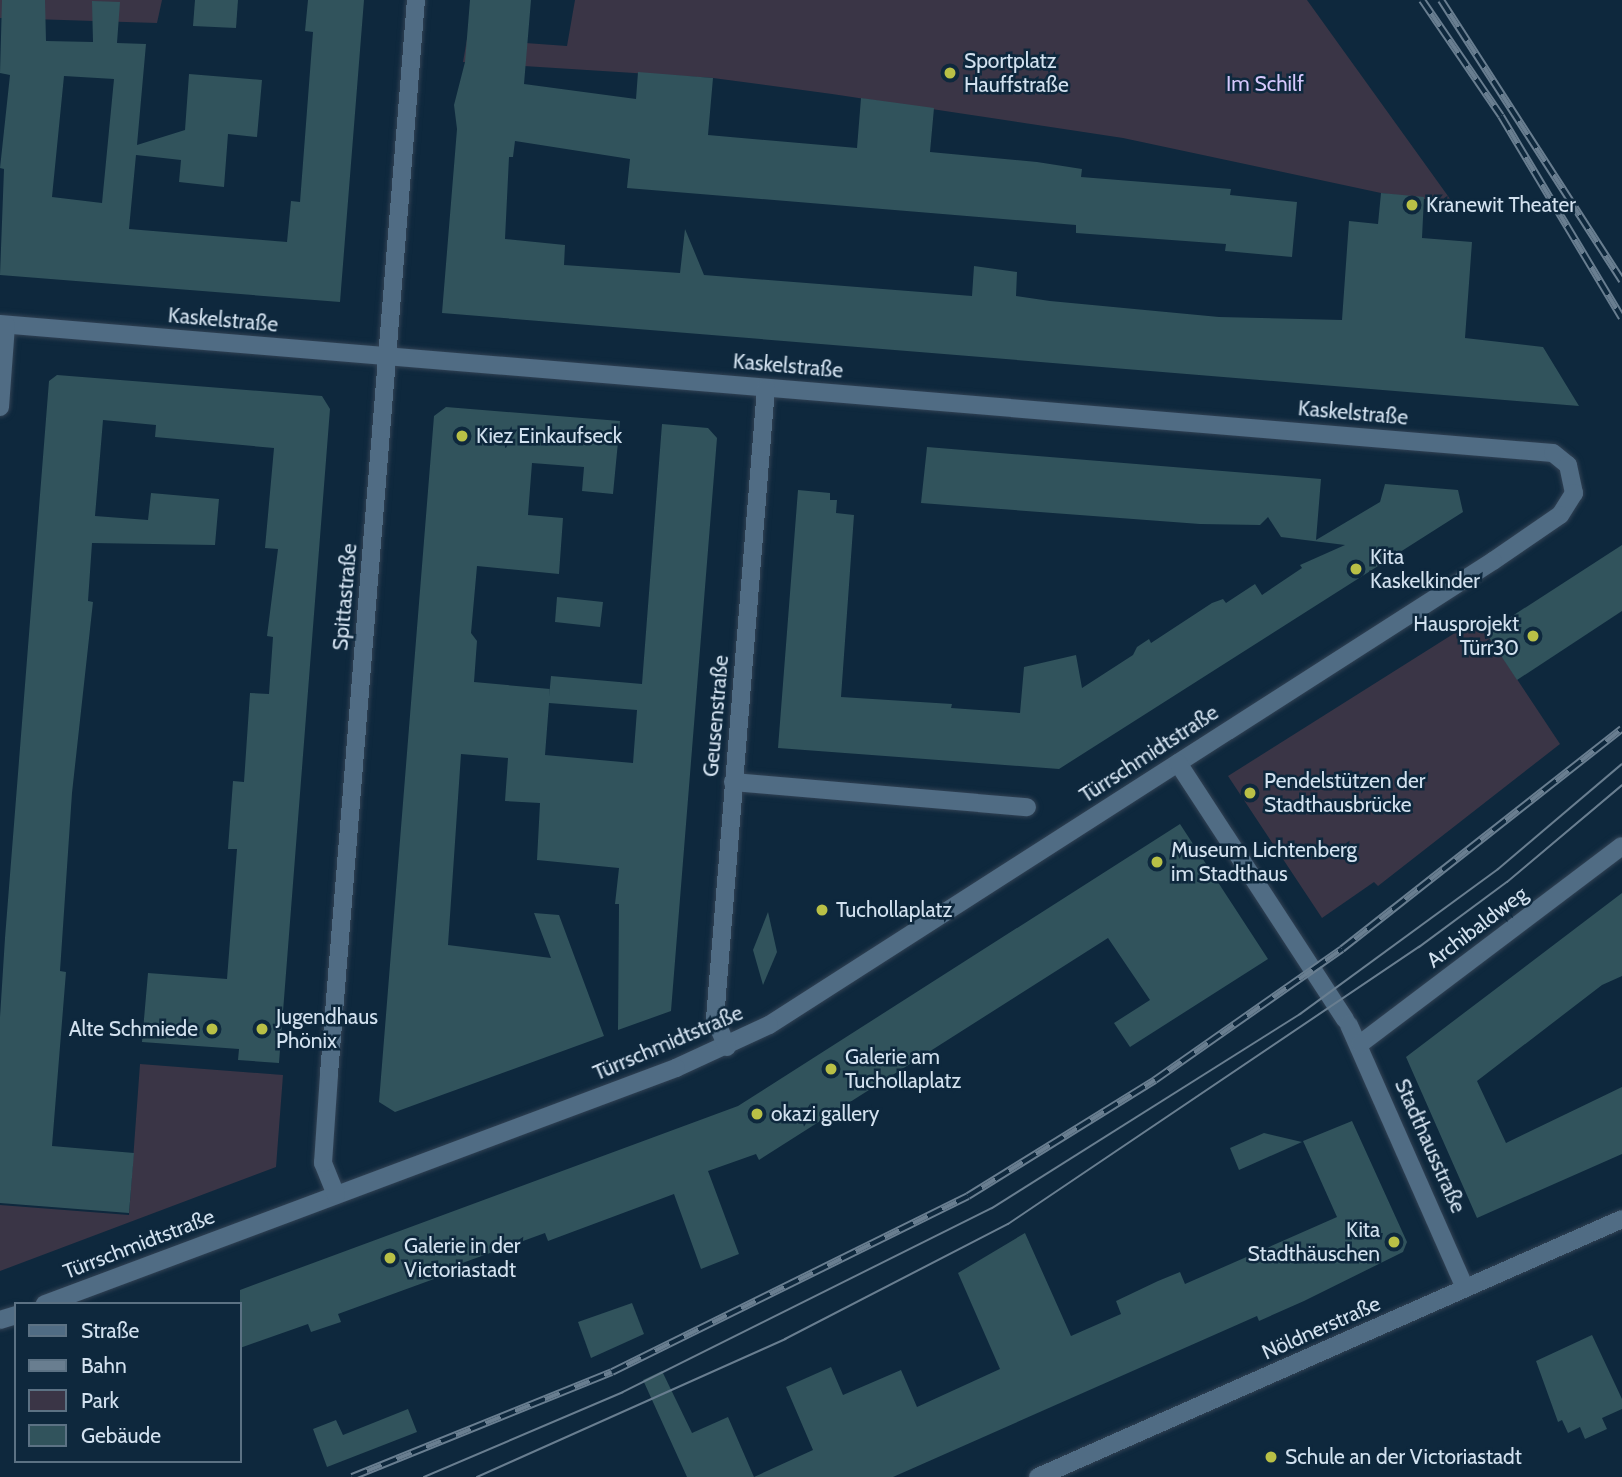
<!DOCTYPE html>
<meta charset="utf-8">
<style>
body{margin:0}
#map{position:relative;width:1622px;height:1477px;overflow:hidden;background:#0e283d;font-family:Cabin,sans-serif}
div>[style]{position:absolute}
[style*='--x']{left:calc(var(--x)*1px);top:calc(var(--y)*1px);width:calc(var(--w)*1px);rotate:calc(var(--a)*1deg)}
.green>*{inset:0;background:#3a3546}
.building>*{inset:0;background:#31535c}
.roads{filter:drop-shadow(0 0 2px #324254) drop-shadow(0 0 2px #324254)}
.minor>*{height:18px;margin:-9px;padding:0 9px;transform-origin:9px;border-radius:9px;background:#506c84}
.tram>*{height:2px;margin:-1px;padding:0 1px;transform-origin:1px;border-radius:1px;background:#697e90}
.rail>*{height:8px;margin-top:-4px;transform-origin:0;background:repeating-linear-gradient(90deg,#0e283d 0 16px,#697e90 0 32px);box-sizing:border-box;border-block:2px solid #697e90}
.dots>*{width:19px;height:19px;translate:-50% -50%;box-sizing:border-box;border:4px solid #0e283d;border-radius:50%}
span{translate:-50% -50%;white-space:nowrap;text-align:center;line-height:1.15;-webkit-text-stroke:5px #0e283d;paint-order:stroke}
.poi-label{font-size:21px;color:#d2e1ef}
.left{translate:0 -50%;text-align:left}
.right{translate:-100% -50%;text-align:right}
.park-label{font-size:21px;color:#d6c8fc}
.street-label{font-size:21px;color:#d2e1ef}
.legend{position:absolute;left:14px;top:1302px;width:228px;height:161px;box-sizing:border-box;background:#0e283d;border:2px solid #5c7284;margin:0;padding:9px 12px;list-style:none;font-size:21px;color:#d2e1ef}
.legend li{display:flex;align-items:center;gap:14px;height:35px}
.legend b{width:35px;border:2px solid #5c7284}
</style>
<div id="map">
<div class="green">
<i style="clip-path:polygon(0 0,162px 0,157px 23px,0 18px)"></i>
<i style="clip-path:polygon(575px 0,1307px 0,1453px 203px,1381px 193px,1123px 138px,832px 94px,713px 78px,463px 62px,467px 39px,567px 46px)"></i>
<i style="clip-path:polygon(1477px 619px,1560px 744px,1378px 886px,1374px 882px,1322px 918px,1228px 776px)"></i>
<i style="clip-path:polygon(140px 1064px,283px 1075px,276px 1167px,0 1271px,0 1205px,129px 1215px)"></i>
</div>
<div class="building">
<i style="clip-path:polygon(evenodd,2px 0,45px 0,46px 41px,93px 42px,92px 1px,120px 2px,117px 43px,146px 44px,137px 145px,185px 130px,189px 74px,262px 80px,257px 137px,228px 134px,224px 187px,179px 182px,181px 160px,136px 155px,129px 229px,287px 242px,291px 201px,300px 202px,313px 32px,305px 31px,308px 0,364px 0,340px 302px,0 275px,4px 169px,0 168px,10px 75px,0 73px,2px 0,64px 76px,114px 79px,102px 203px,52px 197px,64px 76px)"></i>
<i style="clip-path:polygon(195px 0,238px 0,236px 28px,193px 26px)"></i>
<i style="clip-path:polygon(470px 0,531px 0,524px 84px,636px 99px,638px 72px,713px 78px,708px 135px,857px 148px,861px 98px,934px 108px,930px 152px,1037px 162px,1082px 169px,1081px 177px,1231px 189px,1230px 195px,1297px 202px,1292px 257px,1225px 251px,1226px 244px,1076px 233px,1076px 225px,627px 188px,630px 159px,515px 141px,513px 157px,509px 157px,505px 239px,565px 245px,564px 265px,680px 273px,685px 229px,704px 275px,972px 296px,974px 266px,1017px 272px,1016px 296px,1050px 301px,1219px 317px,1342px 320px,1349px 221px,1378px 224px,1381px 193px,1424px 197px,1422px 238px,1472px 242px,1465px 338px,1543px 347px,1579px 406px,442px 313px,457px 129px,454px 105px,465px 62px)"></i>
<i style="clip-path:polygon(57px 375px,322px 396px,330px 409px,279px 1063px,238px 1060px,239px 1049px,142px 1042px,148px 973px,227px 979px,237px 849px,228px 849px,233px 781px,244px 782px,250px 693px,269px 694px,273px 637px,267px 636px,278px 549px,265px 548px,274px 448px,155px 437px,156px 425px,103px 420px,95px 516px,148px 520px,151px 493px,219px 499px,215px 545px,92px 543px,88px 601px,93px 602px,72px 793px,60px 971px,66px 972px,52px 1146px,134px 1153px,129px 1213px,0 1203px,0 1017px,5px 938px,49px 381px)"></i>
<i style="clip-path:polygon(evenodd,446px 407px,620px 421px,613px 494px,582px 491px,584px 467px,532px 463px,528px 515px,563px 518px,559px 574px,477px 566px,471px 633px,477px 641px,474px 682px,550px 689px,549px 697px,551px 676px,642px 684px,662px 424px,708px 428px,717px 438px,671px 1011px,618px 1030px,619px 904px,615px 904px,619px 868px,537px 860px,540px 803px,505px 801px,508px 758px,461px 754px,448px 945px,551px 958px,534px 913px,559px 915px,604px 1036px,395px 1112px,379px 1102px,434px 416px,446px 407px,549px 703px,637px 710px,633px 763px,545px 755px,549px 703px)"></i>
<i style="clip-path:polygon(927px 447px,1321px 479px,1316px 540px,1380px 502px,1385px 484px,1458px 490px,1463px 512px,1059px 769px,778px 748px,798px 490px,830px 493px,830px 500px,837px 500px,836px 513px,854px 515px,841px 697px,952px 704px,951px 708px,1020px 713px,1024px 667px,1076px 655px,1082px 688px,1133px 655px,1137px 647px,1149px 639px,1151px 643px,1212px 603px,1223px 599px,1226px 603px,1255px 584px,1262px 595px,1302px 568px,1300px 565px,1345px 545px,1281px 537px,1268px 517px,1260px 525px,1200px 524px,921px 503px)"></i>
<i style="clip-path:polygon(1622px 545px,1622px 611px,1517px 680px,1486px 633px)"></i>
<i style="clip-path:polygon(557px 597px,603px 602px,600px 627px,555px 622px)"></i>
<i style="clip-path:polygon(1180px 824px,1268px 959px,1130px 1047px,1114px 1023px,1150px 1000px,1108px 938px,759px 1160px,756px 1154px,708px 1171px,739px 1254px,701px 1269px,674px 1194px,548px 1241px,545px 1233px,432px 1274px,434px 1279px,338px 1314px,341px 1322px,311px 1332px,308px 1324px,240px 1348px,240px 1290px,738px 1106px)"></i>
<i style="clip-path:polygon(1622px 893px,1622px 976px,1602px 985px,1477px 1081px,1506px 1143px,1622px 1087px,1622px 1154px,1477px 1218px,1406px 1057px)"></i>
<i style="clip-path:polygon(768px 912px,777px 952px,763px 985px,753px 950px)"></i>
<i style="clip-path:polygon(1352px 1121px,1407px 1242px,1403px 1252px,1304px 1301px,1259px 1321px,1257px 1316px,893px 1477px,687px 1477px,643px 1380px,662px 1371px,692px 1433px,728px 1417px,754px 1477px,813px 1450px,786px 1387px,831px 1367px,843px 1395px,901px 1370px,917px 1407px,1000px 1369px,958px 1273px,1025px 1233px,1071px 1336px,1121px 1314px,1116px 1301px,1158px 1281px,1180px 1272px,1185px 1284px,1337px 1217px,1303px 1141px)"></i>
<i style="clip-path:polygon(1264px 1133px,1302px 1142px,1239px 1170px,1230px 1148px)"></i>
<i style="clip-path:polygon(632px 1303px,644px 1334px,591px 1358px,578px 1322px)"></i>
<i style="clip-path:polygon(1592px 1335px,1622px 1399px,1622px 1409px,1602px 1418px,1607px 1429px,1585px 1439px,1580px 1427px,1568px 1433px,1562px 1420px,1558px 1422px,1536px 1361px)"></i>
<i style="clip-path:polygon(408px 1409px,417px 1432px,327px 1467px,313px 1429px,336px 1420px,343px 1435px)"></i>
</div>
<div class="roads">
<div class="minor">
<i style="--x:0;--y:324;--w:1558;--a:4.75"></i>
<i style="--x:1553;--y:453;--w:19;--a:39"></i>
<i style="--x:1568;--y:465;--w:29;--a:78"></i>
<i style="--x:1574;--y:493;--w:26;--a:122"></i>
<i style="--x:1560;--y:515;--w:81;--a:145.5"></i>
<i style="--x:1493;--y:561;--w:860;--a:147.34"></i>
<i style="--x:769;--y:1025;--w:102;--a:155.2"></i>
<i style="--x:676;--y:1068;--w:674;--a:159.49"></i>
<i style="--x:0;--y:407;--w:82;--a:-85.8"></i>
<i style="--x:1178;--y:763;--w:306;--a:56.9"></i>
<i style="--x:733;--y:782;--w:295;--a:4.9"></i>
<i style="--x:1349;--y:1025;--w:287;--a:66.2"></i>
<i style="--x:1360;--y:1044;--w:328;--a:-37.1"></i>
<i style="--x:727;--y:1047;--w:30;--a:-113"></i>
<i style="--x:715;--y:1019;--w:633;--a:-85.38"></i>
<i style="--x:336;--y:1195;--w:35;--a:-112"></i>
<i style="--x:323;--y:1163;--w:89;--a:-86.1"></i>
<i style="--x:329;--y:1074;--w:1078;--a:-85.37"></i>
<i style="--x:0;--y:1320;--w:17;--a:-17"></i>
<i style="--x:1038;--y:1477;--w:638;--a:-23.83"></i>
</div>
</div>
<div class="tram">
<i style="--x:424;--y:1477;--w:216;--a:-23.1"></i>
<i style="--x:623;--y:1392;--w:412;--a:-26.5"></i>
<i style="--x:992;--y:1208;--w:364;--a:-32.2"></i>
<i style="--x:1300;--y:1014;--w:245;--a:-36.2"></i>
<i style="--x:1498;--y:869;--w:162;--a:-40.3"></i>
<i style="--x:477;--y:1477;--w:338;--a:-24.1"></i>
<i style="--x:785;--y:1339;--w:251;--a:-27.3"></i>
<i style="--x:1008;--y:1224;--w:496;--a:-34"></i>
<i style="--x:1419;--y:947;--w:109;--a:-36.5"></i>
<i style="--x:1507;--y:882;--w:150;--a:-40.1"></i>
</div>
<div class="rail">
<i style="--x:1422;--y:0;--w:140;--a:55.7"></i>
<i style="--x:1501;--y:116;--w:235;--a:59.1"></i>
<i style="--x:1441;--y:0;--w:334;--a:57.2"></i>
<i style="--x:352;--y:1477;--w:280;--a:-22"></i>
<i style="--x:612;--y:1372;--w:397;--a:-26.3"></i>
<i style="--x:968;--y:1196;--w:220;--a:-31.8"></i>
<i style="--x:1155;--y:1080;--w:228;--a:-35"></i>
<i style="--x:1342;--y:949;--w:356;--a:-38.2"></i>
</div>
<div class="dots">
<i style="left:950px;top:73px;background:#b9c046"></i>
<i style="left:1412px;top:205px;background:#b9c046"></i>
<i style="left:462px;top:436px;background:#b9c046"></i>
<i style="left:1356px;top:569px;background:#b9c046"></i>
<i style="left:1533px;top:636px;background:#b9c046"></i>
<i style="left:1250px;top:793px;background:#b9c046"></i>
<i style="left:1157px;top:862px;background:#b9c046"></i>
<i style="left:822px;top:910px;background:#b9c046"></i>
<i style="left:212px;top:1029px;background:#b9c046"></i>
<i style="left:262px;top:1029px;background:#b9c046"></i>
<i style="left:831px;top:1069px;background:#b9c046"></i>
<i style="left:757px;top:1114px;background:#b9c046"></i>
<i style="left:1394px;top:1242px;background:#b9c046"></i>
<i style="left:390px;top:1258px;background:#b9c046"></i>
<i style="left:1271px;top:1457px;background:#b9c046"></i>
</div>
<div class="poi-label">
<span class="left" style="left:964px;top:73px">Sportplatz<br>Hauffstraße</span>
<span class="left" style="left:1426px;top:205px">Kranewit Theater</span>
<span class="left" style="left:476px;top:436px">Kiez Einkaufseck</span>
<span class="left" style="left:1370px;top:569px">Kita<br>Kaskelkinder</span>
<span class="right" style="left:1519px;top:636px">Hausprojekt<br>Türr30</span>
<span class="left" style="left:1264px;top:793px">Pendelstützen der<br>Stadthausbrücke</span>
<span class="left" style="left:1171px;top:862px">Museum Lichtenberg<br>im Stadthaus</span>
<span class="left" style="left:836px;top:910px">Tuchollaplatz</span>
<span class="left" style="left:276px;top:1029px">Jugendhaus<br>Phönix</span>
<span class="right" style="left:198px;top:1029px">Alte Schmiede</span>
<span class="left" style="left:845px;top:1069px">Galerie am<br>Tuchollaplatz</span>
<span class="left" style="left:771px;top:1114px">okazi gallery</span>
<span class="right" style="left:1380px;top:1242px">Kita<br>Stadthäuschen</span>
<span class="left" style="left:404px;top:1258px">Galerie in der<br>Victoriastadt</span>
<span class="left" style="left:1285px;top:1457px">Schule an der Victoriastadt</span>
</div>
<div class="park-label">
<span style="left:1265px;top:84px">Im Schilf</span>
</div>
<div class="street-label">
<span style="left:223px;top:320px;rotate:5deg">Kaskelstraße</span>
<span style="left:788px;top:366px;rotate:5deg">Kaskelstraße</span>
<span style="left:1353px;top:413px;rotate:5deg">Kaskelstraße</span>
<span style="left:345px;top:597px;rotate:-85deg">Spittastraße</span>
<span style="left:716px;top:716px;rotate:-85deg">Geusenstraße</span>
<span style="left:1149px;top:754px;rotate:-33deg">Türrschmidtstraße</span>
<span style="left:1477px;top:927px;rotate:-37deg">Archibaldweg</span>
<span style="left:668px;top:1043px;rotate:-23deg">Türrschmidtstraße</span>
<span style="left:1430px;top:1146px;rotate:66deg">Stadthausstraße</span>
<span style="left:139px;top:1244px;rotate:-21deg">Türrschmidtstraße</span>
<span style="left:1321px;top:1328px;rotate:-24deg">Nöldnerstraße</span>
</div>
<ul class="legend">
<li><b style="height:9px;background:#506c84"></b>Straße</li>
<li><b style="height:9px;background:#697e90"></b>Bahn</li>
<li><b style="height:19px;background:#3a3546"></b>Park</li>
<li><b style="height:19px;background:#31535c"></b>Gebäude</li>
</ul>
</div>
